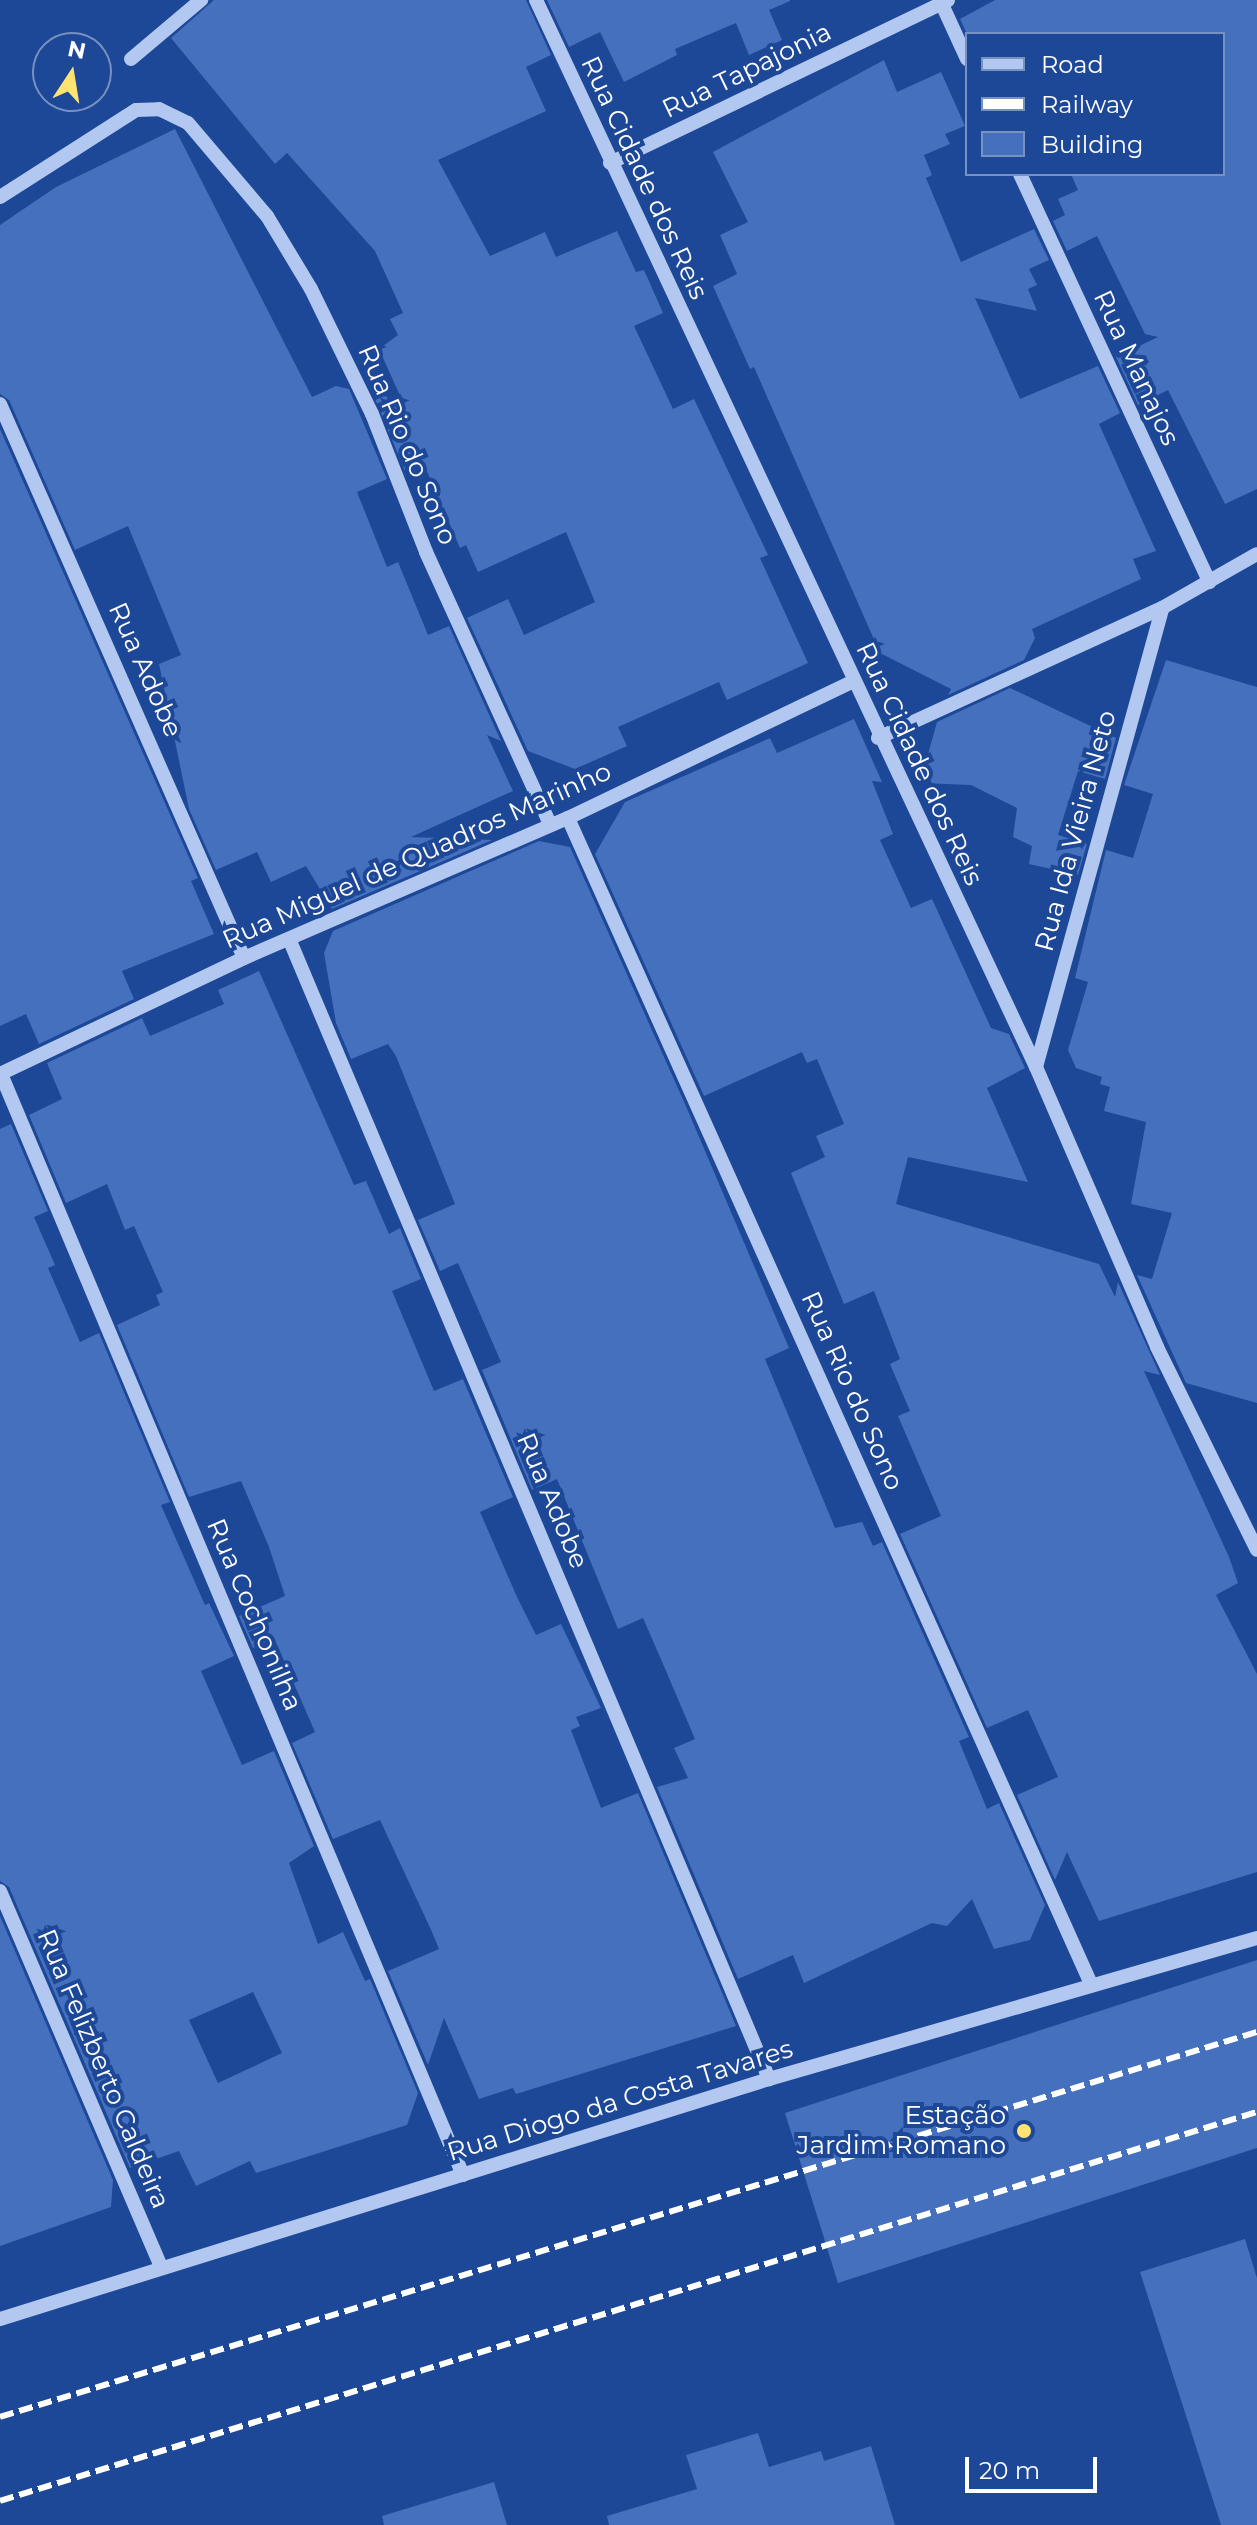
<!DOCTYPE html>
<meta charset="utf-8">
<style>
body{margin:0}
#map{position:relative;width:1257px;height:2525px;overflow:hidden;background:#1d4797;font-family:Montserrat,sans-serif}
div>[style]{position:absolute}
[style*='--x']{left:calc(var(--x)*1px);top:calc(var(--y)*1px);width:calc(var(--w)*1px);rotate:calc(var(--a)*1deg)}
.building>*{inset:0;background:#4570be}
.minor>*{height:14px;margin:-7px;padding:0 7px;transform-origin:7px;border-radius:7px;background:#b2c8f0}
.rail>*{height:6px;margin-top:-3px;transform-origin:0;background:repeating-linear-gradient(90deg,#fff 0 14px,transparent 0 20px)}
.dots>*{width:22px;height:22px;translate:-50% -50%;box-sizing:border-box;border:4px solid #1d4797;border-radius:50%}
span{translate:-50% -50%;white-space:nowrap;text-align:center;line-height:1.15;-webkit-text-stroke:8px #1d4797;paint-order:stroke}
.street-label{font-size:26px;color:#fff}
.poi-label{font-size:26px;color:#fff}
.right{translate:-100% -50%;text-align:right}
.legend{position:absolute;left:965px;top:32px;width:260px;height:144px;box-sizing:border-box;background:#1d4797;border:2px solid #7791c1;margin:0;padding:10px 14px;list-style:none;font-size:24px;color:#fff}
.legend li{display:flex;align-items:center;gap:16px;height:40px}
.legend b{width:40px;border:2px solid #7791c1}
.north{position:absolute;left:32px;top:32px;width:80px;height:80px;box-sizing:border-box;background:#1d4797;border:2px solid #7791c1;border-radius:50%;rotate:12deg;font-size:22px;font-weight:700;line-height:32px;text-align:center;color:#fff}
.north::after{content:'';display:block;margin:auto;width:28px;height:36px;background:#ffe371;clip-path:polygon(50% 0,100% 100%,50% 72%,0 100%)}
.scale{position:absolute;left:965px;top:2457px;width:132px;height:36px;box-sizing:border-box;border:4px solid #fff;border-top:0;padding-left:10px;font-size:24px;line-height:28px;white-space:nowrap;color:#fff;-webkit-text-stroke:6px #1d4797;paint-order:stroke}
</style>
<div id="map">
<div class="building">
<i style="clip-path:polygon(214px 0,526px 0,551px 55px,526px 67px,546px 111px,438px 160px,490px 256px,545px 232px,556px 257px,617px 231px,636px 272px,644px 270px,663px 313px,634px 326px,673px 409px,694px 399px,768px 555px,760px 558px,808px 663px,727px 700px,719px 682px,618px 727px,627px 746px,575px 769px,528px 751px,467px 618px,508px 599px,524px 635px,595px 602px,566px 532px,478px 572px,466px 545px,460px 548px,423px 462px,405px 471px,373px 394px,402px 400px,379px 349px,398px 335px,390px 319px,403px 313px,375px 251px,287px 153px,275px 164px,171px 38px)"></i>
<i style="clip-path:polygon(547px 0,790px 0,790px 1px,769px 10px,782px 40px,749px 55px,736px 23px,675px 49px,677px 55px,624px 82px,600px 32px,569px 47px)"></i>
<i style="clip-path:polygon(995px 0,1257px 0,1257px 489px,1225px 504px,1168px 390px,1138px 405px,1116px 357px,1158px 337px,1145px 334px,1097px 236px,1067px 251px,1053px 221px,1065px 215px,1058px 199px,1078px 190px,1071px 174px,1223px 174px,1223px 34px,967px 34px,960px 19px)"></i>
<i style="clip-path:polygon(884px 60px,897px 92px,941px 72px,965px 126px,945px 134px,950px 144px,924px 155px,932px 175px,926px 178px,961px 262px,1034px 229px,1049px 260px,1029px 269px,1037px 285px,1028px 289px,1037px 311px,975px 298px,1020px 399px,1098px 366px,1120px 413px,1099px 424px,1156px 551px,1133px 559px,1141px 579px,1032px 629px,1035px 638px,1024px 660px,948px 695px,951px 689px,880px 653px,754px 367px,750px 369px,713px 286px,737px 274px,720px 235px,748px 222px,713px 152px)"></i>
<i style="clip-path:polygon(175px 129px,312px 397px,336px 386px,349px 389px,387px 479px,357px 492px,387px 567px,398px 562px,428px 635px,449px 626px,501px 741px,487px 735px,513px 791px,411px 837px,492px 840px,332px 909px,306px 866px,271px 882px,257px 852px,216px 870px,189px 809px,159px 664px,181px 655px,128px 526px,75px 550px,9px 400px,0 394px,0 225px,56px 187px)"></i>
<i style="clip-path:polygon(0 429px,198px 878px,191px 881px,214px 934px,122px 971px,134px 999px,39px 1044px,26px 1014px,0 1026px)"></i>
<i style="clip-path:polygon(1166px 660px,1257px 687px,1257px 1403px,1186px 1383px,1137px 1275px,1152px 1279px,1172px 1213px,1131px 1204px,1146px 1122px,1104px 1111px,1110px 1087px,1100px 1084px,1102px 1077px,1076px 1068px,1068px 1050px,1088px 982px,1075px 978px,1106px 850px,1133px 858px,1153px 794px,1124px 785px)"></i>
<i style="clip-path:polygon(1010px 688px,1116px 738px,1105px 779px,1078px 771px,1058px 835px,1087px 844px,1078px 875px,1029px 864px,1032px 846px,1013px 837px,1017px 808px,971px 785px,920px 783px,937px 722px)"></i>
<i style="clip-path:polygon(854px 719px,882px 782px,872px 781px,893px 834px,880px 840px,911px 908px,932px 899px,991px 1028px,1009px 1034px,1025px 1068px,987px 1088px,1028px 1182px,908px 1157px,896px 1204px,1099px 1264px,1115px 1297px,1118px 1282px,1160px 1375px,1144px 1371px,1229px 1557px,1238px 1583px,1216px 1595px,1257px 1674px,1257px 1872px,1099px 1921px,1067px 1852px,1055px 1880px,1017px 1795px,1058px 1777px,1028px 1710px,987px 1728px,900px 1534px,941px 1516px,898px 1416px,910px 1411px,890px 1364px,900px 1359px,874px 1291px,844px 1304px,791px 1173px,825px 1157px,816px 1136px,844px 1124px,817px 1059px,807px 1063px,802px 1052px,704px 1096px,595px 854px,625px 802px,770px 738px,777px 753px)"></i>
<i style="clip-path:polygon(539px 841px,570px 847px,685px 1104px,789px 1348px,765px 1359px,835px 1528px,862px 1522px,873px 1546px,882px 1542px,969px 1737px,959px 1741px,987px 1809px,999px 1803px,1045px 1905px,1030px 1940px,994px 1949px,972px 1899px,947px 1926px,932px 1923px,804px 1983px,793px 1955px,738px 1979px,657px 1787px,688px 1778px,674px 1748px,695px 1739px,663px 1664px,643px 1618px,618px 1629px,557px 1479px,532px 1490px,482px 1370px,501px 1362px,458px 1263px,440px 1271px,418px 1220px,455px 1204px,396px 1056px,388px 1044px,351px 1059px,336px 1023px,324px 953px,333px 931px)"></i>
<i style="clip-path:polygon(259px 971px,354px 1185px,366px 1181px,389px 1234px,400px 1228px,421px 1279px,392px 1291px,434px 1391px,463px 1379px,513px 1497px,480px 1512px,517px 1597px,536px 1635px,561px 1624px,601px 1708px,576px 1717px,580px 1726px,571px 1730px,601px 1808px,638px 1793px,736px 2026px,516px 2094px,513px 2088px,479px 2099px,444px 2018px,428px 2065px,388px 1971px,439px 1949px,432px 1932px,380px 1820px,333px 1839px,292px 1743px,315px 1732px,274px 1638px,253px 1648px,239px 1616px,285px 1596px,269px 1547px,241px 1481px,189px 1497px,117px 1325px,160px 1305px,156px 1295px,163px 1292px,134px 1226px,125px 1230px,107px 1184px,66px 1203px,29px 1115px,62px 1099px,47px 1063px,142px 1018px,150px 1036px,224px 1004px,218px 990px)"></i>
<i style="clip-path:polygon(evenodd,11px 1124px,48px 1211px,34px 1217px,55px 1265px,48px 1268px,80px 1342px,99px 1333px,170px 1502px,161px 1505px,205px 1605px,209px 1603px,234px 1656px,201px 1671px,242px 1765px,274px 1751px,314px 1846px,289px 1863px,318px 1944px,343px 1932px,365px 1981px,370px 1979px,418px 2093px,407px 2125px,256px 2173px,250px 2161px,196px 2186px,179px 2151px,130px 2168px,9px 1887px,0 1881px,0 1129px,11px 1124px,253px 1992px,282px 2053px,218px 2083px,189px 2020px,253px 1992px)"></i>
<i style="clip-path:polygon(0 1916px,113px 2180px,111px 2207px,0 2246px)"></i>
<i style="clip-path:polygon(1257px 1960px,1257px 2148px,838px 2283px,785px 2113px)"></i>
<i style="clip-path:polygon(1245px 2239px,1257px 2278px,1257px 2525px,1221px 2525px,1140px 2272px)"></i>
<i style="clip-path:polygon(758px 2433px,769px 2467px,821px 2451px,824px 2461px,871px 2446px,895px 2525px,609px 2525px,607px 2516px,697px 2489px,686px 2455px)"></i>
<i style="clip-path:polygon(494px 2482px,507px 2525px,384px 2525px,382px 2516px)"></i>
</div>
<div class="minor">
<i style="--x:536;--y:0;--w:1178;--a:64.89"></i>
<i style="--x:1036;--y:1067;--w:305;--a:66.6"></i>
<i style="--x:1157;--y:1347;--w:226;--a:63.8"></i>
<i style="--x:940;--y:0;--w:65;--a:65.4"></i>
<i style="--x:131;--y:59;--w:92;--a:-40.1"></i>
<i style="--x:610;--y:163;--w:375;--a:-25.7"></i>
<i style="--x:1020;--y:174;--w:450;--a:65.1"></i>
<i style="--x:0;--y:197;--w:161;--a:-32.6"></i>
<i style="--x:136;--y:110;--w:23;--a:-2"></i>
<i style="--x:159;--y:109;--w:32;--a:26"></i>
<i style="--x:188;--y:123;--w:122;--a:49.7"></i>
<i style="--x:267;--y:216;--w:85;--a:58.9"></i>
<i style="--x:311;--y:289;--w:139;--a:64"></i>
<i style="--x:372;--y:414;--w:148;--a:68.6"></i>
<i style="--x:426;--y:552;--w:299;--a:65.5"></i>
<i style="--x:0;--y:404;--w:605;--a:66.23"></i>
<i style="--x:878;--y:738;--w:312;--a:-24.6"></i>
<i style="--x:1162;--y:608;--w:109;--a:-29.6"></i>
<i style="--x:568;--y:818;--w:1278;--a:65.84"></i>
<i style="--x:290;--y:941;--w:1235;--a:67.17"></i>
<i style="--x:1036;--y:1067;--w:476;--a:-74.6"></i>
<i style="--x:0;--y:1074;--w:270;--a:-25.4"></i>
<i style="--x:244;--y:958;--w:353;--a:-23.4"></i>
<i style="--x:568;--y:818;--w:317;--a:-25.6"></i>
<i style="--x:1;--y:1074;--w:1194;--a:67.24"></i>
<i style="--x:0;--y:1891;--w:408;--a:66.8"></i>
<i style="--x:0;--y:2319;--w:806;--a:-17.33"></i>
<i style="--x:769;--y:2079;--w:508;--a:-16.12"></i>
</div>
<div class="rail">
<i style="--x:0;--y:2417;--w:1315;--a:-17.03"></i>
<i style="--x:0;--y:2501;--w:1316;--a:-17.2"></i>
</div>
<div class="dots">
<i style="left:1024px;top:2131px;background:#ffe371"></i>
</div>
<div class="street-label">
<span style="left:747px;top:71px;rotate:-26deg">Rua Tapajonia</span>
<span style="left:644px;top:178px;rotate:65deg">Rua Cidade dos Reis</span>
<span style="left:1136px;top:368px;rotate:65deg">Rua Manajos</span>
<span style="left:407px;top:445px;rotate:67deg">Rua Rio do Sono</span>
<span style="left:145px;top:670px;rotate:66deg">Rua Adobe</span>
<span style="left:919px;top:764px;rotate:65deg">Rua Cidade dos Reis</span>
<span style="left:1076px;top:831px;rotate:-75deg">Rua Ida Vieira Neto</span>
<span style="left:417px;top:856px;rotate:-24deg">Rua Miguel de Quadros Marinho</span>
<span style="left:852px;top:1391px;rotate:66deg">Rua Rio do Sono</span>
<span style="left:552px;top:1501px;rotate:67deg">Rua Adobe</span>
<span style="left:254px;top:1615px;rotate:67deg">Rua Cochonilha</span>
<span style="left:103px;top:2069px;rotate:67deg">Rua Felizberto Caldeira</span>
<span style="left:620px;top:2101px;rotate:-17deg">Rua Diogo da Costa Tavares</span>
</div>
<div class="poi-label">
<span class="right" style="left:1006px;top:2131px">Estação<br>Jardim Romano</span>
</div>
<ul class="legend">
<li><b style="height:10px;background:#b2c8f0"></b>Road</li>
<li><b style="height:10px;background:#fff"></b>Railway</li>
<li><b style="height:22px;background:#4570be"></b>Building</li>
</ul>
<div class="north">N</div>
<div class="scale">20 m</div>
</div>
